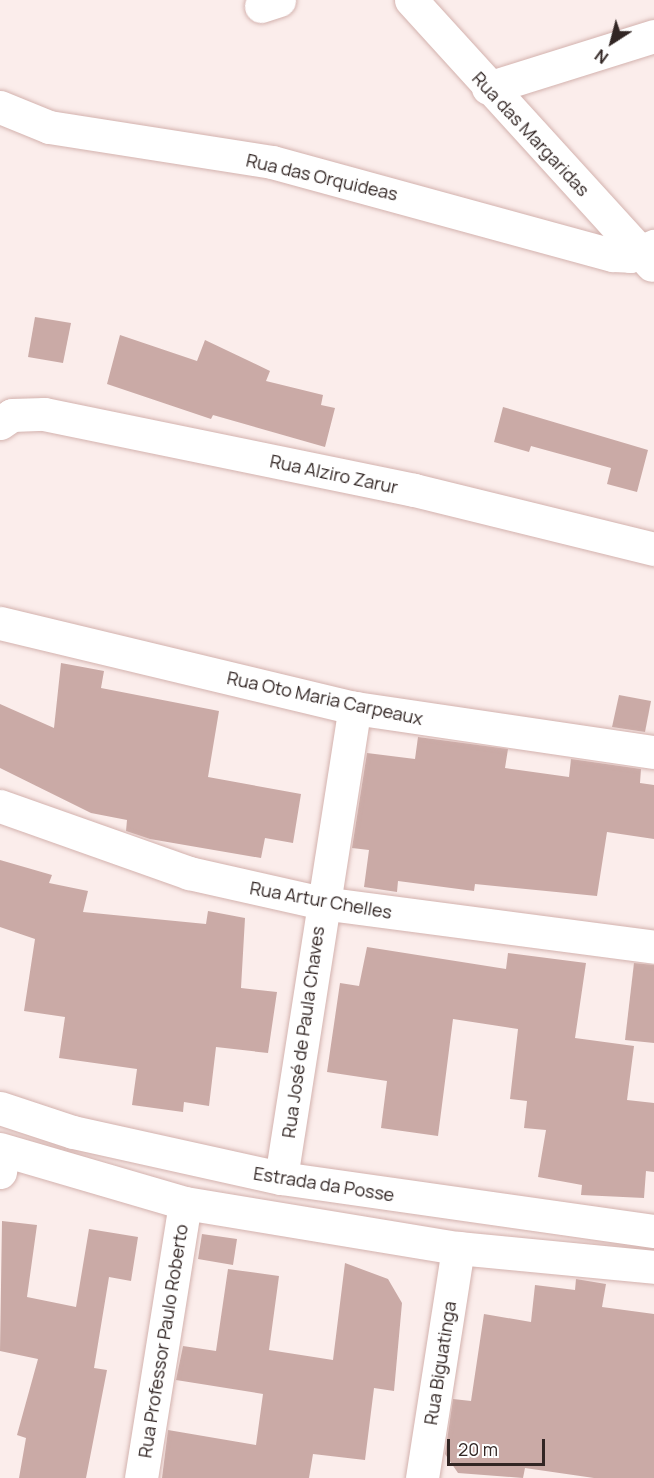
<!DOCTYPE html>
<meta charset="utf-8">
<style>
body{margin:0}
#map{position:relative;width:654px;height:1478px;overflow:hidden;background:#fbedeb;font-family:Manrope,sans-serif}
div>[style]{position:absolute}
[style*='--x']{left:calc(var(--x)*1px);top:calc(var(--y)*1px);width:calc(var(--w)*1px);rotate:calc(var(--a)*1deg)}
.building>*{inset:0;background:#caaaa6}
.roads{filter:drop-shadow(0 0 2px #d3b2ae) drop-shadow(0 0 2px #d3b2ae)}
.minor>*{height:33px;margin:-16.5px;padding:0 16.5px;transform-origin:16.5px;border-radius:16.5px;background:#fff}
.primary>*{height:33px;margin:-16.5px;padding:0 16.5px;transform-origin:16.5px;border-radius:16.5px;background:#fff}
span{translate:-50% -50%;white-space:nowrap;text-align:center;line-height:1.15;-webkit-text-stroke:4.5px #fff;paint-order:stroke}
.street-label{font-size:18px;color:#322624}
.north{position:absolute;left:582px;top:12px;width:60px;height:60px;-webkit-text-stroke:4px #fff;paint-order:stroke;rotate:216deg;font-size:16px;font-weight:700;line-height:24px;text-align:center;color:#322624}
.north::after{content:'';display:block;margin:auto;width:21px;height:27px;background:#322624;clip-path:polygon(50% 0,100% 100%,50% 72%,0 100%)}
.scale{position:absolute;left:447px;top:1439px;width:98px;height:27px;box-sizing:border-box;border:3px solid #322624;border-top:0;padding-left:8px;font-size:18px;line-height:21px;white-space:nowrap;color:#322624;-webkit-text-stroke:4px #fff;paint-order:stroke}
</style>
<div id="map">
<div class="building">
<i style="clip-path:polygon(35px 317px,71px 323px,63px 363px,28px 357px)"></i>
<i style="clip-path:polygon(120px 335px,197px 361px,205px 340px,270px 371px,266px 381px,323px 395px,321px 405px,335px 408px,325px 447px,213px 415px,211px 419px,107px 384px)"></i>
<i style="clip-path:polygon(503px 407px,648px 450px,637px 492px,607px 484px,611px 468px,531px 446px,529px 452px,494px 442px)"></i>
<i style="clip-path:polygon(61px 663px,104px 671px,101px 688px,219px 711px,208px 777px,301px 794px,293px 843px,265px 838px,261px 858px,150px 839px,126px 831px,127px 820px,91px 813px,0 768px,0 704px,54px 728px)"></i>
<i style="clip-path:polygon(619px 695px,651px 701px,645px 732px,612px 727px)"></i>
<i style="clip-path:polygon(418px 737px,508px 749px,505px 768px,569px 777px,571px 759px,641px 769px,640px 783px,654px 785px,654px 839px,607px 832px,597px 896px,475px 884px,474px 891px,398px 881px,397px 892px,364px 887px,369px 850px,352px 848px,367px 753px,415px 759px)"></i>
<i style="clip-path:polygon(0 860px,52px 875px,49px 883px,88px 891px,83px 912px,206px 924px,208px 911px,245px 918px,241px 988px,277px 992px,268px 1053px,216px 1047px,209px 1106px,184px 1102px,183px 1112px,132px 1105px,137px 1069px,59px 1058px,65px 1017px,24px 1011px,35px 939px,0 927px)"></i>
<i style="clip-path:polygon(367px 947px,506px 969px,508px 953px,586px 963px,575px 1038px,634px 1046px,627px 1100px,654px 1103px,654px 1172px,646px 1171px,644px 1198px,581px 1195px,582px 1185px,538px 1177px,546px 1130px,524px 1128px,527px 1101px,510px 1099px,518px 1029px,453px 1019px,438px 1136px,381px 1128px,387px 1081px,327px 1072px,340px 983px,359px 986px)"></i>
<i style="clip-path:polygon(634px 963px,654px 965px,654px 1043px,625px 1040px)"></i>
<i style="clip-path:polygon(2px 1221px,37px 1225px,27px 1297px,76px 1307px,89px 1229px,138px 1237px,131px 1281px,109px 1277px,94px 1368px,107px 1370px,86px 1478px,19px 1478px,26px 1438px,17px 1435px,38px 1359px,0 1351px)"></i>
<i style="clip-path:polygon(202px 1234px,237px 1239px,233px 1265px,198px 1259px)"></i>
<i style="clip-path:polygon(345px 1263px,388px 1279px,402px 1303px,394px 1391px,374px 1388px,365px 1460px,313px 1454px,309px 1478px,162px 1478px,168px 1430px,256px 1445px,263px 1394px,176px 1380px,183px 1346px,216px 1351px,228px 1269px,279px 1276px,269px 1350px,333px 1360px)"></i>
<i style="clip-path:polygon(576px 1279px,606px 1284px,602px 1307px,654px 1314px,654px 1478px,594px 1478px,525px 1468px,523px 1478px,458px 1473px,445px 1454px,453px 1399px,471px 1401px,484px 1314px,531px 1322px,535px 1285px,575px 1290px)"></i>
</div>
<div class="roads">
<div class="minor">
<i style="--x:411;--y:0;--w:358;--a:47.7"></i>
<i style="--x:261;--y:6;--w:19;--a:-18"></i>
<i style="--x:488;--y:88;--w:174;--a:-17.4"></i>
<i style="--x:0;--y:107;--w:53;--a:22.2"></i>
<i style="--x:49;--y:127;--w:226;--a:8.9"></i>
<i style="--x:272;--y:162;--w:353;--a:15.3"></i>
<i style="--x:613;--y:255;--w:17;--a:3"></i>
<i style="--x:630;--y:256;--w:26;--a:-23"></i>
<i style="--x:0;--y:423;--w:14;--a:-34"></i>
<i style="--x:12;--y:415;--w:32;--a:-2"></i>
<i style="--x:44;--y:414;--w:378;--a:11.6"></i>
<i style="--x:414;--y:490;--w:247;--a:13.8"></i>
<i style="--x:0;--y:623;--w:365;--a:13.5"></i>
<i style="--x:355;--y:708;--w:302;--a:8.4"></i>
<i style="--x:0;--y:806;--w:201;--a:19.5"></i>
<i style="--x:189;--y:873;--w:136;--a:12.7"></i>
<i style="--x:322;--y:903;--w:335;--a:7.5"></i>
<i style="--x:0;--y:1172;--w:21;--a:-82"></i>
<i style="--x:281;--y:1178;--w:476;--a:-81.1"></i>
<i style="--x:141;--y:1478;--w:278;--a:-80.9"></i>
<i style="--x:422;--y:1478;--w:233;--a:-81.1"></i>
</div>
<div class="primary">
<i style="--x:0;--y:1108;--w:77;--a:18.2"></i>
<i style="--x:73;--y:1132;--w:213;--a:12.5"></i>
<i style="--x:281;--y:1178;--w:377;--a:8.1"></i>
<i style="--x:0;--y:1149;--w:193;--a:16.3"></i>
<i style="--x:185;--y:1203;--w:277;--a:9.4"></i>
<i style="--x:458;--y:1248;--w:197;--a:5.5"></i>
</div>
</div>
<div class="street-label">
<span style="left:531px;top:134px;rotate:47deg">Rua das Margaridas</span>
<span style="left:322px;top:177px;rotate:13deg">Rua das Orquideas</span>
<span style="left:334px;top:474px;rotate:12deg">Rua Alziro Zarur</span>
<span style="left:325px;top:698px;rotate:12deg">Rua Oto Maria Carpeaux</span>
<span style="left:321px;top:900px;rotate:10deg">Rua Artur Chelles</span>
<span style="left:303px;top:1032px;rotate:-82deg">Rua José de Paula Chaves</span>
<span style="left:324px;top:1184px;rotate:9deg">Estrada da Posse</span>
<span style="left:163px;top:1341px;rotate:-81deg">Rua Professor Paulo Roberto</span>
<span style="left:440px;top:1363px;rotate:-81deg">Rua Biguatinga</span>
</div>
<div class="north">N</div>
<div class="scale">20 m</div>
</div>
